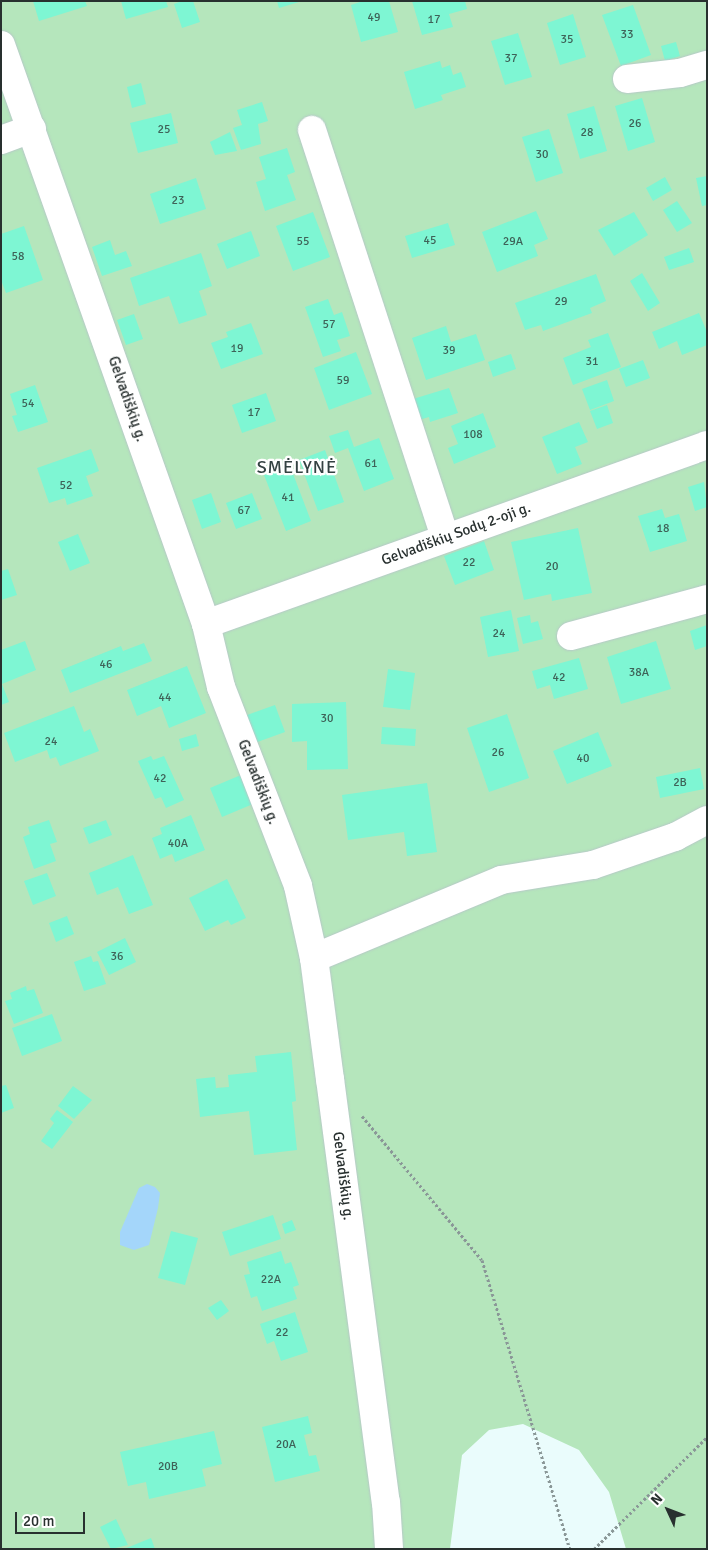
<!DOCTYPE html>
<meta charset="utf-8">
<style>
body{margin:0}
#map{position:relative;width:708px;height:1550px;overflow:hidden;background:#eafcfc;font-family:Signika,sans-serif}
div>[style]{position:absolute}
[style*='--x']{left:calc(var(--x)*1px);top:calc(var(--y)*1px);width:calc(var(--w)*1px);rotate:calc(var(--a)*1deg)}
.green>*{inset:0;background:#b5e6bc}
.water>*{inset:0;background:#a4d6fa}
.building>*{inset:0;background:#7ef6d3}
.path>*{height:3px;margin-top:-1.5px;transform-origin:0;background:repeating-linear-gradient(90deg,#8a9797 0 2.5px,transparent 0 5px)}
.roads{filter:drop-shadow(0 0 1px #b6c8c7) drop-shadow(0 0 1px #b6c8c7)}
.minor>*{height:28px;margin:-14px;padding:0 14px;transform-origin:14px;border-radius:14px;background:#fff}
span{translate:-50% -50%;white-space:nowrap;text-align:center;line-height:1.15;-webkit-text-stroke:4.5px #fff;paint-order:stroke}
.number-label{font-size:12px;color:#3e6258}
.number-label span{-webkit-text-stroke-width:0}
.street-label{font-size:15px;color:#28302f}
.quarter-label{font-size:18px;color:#334242;letter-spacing:1px}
.frame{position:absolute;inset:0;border:2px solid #28302f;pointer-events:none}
.north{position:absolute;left:643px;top:1485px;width:50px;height:50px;-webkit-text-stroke:4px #fff;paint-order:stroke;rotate:313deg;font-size:14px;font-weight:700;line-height:20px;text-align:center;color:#28302f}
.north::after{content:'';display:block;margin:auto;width:18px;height:22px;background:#28302f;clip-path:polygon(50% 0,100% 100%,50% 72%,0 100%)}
.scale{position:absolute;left:15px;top:1512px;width:70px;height:22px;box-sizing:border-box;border:2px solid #28302f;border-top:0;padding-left:6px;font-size:15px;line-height:18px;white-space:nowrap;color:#28302f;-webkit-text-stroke:4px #fff;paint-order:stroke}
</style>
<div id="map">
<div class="green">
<i style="clip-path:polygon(1px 1px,707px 1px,707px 1549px,626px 1549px,609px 1492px,579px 1450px,523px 1424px,489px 1430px,462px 1455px,450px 1549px,1px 1549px)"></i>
</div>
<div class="water">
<i style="clip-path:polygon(147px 1184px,155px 1187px,160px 1193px,158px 1208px,149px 1245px,134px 1250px,120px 1245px,120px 1232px,139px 1188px)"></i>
</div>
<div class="building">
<i style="clip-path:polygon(33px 1px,85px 1px,87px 6px,39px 21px)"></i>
<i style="clip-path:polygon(121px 1px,166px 1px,168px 7px,126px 19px)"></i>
<i style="clip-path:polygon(182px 1px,193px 1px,200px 22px,182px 28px,174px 4px)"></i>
<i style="clip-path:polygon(277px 1px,299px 1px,299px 2px,279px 8px)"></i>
<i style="clip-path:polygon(363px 1px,389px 1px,398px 32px,361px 42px,351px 5px)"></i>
<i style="clip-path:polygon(412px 1px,465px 1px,467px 9px,449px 14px,453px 27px,422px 35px)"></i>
<i style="clip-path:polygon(633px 5px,651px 55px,621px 66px,602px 15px)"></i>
<i style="clip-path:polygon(573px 14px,586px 57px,560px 65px,547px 23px)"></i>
<i style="clip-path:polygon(518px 33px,532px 77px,505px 85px,491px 41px)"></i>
<i style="clip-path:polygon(676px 42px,680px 56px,665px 61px,661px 46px)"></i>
<i style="clip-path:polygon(440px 61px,442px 68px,450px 65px,453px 75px,461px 72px,466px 87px,441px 95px,443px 100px,415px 109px,404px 72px)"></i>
<i style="clip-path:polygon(141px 83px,146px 104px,132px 108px,127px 87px)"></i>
<i style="clip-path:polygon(642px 98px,655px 142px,628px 151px,615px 106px)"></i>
<i style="clip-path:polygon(262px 102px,268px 121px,258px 124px,261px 144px,241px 150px,233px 128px,242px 125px,237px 110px)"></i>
<i style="clip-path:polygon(594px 106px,607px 151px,580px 159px,567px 114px)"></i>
<i style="clip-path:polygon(171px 113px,178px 143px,138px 153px,130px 123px)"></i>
<i style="clip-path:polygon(549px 129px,563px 173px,536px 182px,522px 137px)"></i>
<i style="clip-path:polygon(230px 132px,237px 151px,215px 155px,210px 142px)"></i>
<i style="clip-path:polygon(287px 148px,295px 172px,287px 175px,296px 200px,265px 211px,256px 182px,266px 179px,259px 157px)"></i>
<i style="clip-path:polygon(707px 176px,707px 205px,702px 206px,696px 178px)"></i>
<i style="clip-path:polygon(665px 177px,672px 190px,653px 201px,646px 188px)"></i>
<i style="clip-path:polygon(196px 178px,206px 209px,160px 224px,150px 194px)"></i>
<i style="clip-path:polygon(677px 201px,692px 223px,677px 232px,663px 210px)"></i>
<i style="clip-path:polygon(536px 211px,548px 239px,534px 245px,538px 256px,497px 272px,482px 232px)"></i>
<i style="clip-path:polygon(313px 212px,330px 257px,293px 271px,276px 226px)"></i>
<i style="clip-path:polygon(634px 212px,648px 235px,614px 256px,598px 230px)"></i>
<i style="clip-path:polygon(448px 223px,455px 245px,412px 258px,405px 236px)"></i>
<i style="clip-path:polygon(24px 226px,43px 280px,6px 293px,1px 280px,1px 234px)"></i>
<i style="clip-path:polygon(251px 231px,260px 256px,227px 269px,217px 244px)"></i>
<i style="clip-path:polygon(110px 240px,115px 255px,126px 251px,132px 266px,102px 276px,92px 247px)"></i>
<i style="clip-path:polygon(689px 248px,694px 262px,669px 270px,664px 257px)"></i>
<i style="clip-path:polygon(201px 253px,212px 286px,199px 291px,207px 315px,179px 324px,169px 296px,139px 306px,130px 278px)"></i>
<i style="clip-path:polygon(642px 273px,660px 303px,648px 311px,630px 281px)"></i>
<i style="clip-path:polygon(596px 274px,606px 301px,590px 308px,592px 313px,543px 331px,541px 325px,525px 330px,515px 303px)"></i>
<i style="clip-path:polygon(328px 299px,334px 315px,342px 312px,350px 336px,337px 340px,341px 351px,323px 357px,305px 307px)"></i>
<i style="clip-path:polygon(699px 313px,707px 332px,707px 345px,682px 355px,677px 341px,659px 349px,652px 332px)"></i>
<i style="clip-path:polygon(134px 314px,143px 339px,126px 345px,117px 320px)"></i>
<i style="clip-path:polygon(251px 323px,263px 354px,221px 369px,211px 343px,228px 337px,226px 332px)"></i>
<i style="clip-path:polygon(446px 326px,451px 342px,476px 334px,485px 360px,426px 380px,412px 338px)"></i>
<i style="clip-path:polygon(608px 333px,621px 367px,573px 385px,563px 358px,591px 347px,588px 340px)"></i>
<i style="clip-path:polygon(356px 352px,372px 394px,329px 410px,314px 368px)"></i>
<i style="clip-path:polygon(511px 354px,516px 369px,493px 377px,488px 362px)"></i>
<i style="clip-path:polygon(643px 360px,650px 378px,626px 387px,619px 369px)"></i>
<i style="clip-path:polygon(607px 380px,614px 401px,590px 410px,582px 389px)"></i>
<i style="clip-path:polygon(35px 385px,48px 422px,18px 432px,12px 416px,17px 415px,10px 394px)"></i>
<i style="clip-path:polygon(449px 388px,458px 413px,430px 422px,429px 417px,419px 420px,413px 399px)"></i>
<i style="clip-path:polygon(266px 393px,276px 421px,242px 433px,232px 405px)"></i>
<i style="clip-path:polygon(607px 405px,613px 423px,597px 429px,590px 411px)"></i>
<i style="clip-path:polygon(483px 413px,496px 447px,454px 464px,448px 448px,458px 444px,451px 426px)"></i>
<i style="clip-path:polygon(579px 422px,588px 442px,575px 447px,582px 464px,557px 474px,542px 437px)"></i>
<i style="clip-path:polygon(348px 430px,354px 447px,379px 438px,394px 479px,364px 491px,348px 448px,335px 453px,329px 436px)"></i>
<i style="clip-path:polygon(91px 449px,99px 471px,86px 476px,93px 496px,67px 505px,65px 498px,49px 503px,37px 468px)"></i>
<i style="clip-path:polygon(325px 450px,344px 502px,318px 511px,299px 460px)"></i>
<i style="clip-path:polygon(290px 466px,311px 521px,286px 531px,264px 475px)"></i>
<i style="clip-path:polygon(704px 482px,707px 507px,695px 511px,688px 487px)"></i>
<i style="clip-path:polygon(211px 493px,221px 522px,202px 529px,192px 500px)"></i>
<i style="clip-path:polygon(252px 493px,262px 519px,236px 529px,226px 503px)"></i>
<i style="clip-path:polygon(662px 509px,665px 518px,679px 514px,687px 541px,650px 552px,638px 516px)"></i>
<i style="clip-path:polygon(578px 528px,592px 593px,552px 601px,551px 594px,524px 600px,511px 542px)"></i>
<i style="clip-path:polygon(78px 534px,90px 563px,70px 571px,58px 542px)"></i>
<i style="clip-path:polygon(484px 541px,494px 570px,455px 585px,444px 556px)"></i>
<i style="clip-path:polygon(8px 569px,17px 595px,1px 600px,1px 571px)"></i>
<i style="clip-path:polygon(511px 610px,519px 651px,488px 657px,480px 617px)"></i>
<i style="clip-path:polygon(530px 615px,531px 623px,538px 621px,543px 639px,523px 644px,517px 618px)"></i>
<i style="clip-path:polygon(707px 625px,707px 646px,695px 650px,690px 631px)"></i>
<i style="clip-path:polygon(25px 641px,36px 670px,2px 684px,9px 702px,1px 705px,1px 650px)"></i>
<i style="clip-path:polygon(656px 641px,671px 689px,621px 704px,607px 657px)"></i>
<i style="clip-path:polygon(144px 643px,152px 661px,70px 693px,61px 670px,121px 646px,123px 651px)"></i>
<i style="clip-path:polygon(579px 658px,588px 689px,554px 699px,550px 685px,537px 689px,532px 671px)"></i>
<i style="clip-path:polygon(187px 666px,206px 713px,169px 728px,161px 706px,137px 716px,127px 690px)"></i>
<i style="clip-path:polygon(388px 669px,415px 673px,410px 710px,383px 707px)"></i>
<i style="clip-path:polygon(346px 702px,348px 769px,307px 770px,307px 741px,292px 742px,292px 704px)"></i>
<i style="clip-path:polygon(275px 705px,285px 732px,249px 745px,239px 718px)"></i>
<i style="clip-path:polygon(74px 706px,84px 732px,90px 729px,99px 751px,60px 766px,56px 757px,50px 759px,47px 750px,15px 762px,4px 733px)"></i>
<i style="clip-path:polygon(507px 714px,529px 778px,489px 792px,467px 728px)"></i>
<i style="clip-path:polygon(382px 727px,416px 729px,415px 746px,381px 744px)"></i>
<i style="clip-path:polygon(598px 732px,612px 766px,567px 784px,553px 751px)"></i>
<i style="clip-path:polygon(196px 734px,199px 746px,182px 751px,179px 739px)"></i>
<i style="clip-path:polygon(151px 756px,153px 760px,164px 756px,184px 800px,166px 808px,161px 797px,155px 799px,138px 761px)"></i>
<i style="clip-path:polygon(700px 768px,704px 789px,660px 798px,656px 777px)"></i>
<i style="clip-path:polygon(241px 775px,253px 804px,222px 817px,210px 788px)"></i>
<i style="clip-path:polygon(427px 783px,437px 852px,407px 856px,404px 832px,348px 840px,342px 795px)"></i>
<i style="clip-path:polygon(191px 815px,205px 850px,175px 862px,172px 854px,160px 859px,152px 838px,162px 834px,160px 828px)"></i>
<i style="clip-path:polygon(49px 820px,57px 842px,50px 844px,56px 861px,34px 869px,23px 837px,30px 834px,28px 827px)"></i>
<i style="clip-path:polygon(106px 820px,112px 835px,89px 844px,83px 828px)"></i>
<i style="clip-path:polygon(133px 855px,153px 905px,129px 914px,118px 887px,97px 895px,89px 873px)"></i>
<i style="clip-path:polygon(47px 873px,56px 896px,33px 905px,24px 881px)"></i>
<i style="clip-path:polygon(227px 879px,246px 918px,231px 925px,228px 920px,205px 931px,189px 898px)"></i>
<i style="clip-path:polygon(67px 916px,74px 934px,56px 942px,49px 923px)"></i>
<i style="clip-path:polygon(125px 938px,136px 962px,109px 975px,97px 952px)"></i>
<i style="clip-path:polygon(91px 956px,93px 962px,98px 961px,106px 984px,84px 991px,74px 962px)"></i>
<i style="clip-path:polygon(26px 986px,27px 991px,34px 989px,43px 1013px,14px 1024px,5px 1001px,12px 999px,10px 993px)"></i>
<i style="clip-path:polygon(52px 1014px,62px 1041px,22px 1056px,12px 1028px)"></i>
<i style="clip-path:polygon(291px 1052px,296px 1101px,292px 1102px,297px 1150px,254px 1155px,249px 1111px,200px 1117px,196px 1079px,215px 1077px,216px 1088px,229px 1087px,228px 1075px,257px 1072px,255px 1056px)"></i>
<i style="clip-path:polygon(6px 1085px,14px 1108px,1px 1113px,1px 1086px)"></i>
<i style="clip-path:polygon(73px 1086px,92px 1100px,74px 1119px,58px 1106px)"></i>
<i style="clip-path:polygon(57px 1110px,73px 1122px,52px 1149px,41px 1141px,54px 1123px,50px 1119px)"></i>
<i style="clip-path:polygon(273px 1215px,281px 1239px,230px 1256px,222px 1232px)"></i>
<i style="clip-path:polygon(292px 1220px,296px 1230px,285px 1234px,282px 1224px)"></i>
<i style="clip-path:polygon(171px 1231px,198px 1238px,185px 1285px,158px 1278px)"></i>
<i style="clip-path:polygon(281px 1251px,285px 1264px,291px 1262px,299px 1285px,293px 1287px,297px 1299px,262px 1311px,257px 1296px,251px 1298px,244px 1275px,250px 1274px,247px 1262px)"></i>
<i style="clip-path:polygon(221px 1300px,229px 1311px,217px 1320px,208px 1308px)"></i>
<i style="clip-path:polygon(295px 1312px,308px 1352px,281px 1361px,274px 1341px,267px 1344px,260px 1324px)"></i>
<i style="clip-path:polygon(308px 1416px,312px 1433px,304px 1435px,309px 1456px,316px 1455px,320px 1471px,275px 1482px,262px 1427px)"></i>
<i style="clip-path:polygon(214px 1431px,222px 1464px,202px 1469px,206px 1486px,149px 1499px,146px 1482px,128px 1486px,120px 1452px)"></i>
<i style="clip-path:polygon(116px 1519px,128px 1545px,111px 1549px,100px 1527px)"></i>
<i style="clip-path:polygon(151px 1538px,155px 1549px,124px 1549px)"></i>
</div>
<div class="path">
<i style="--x:362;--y:1116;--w:187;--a:50.2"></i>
<i style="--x:482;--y:1260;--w:302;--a:73.1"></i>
<i style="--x:594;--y:1549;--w:159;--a:-44.7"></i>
</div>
<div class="roads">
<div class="minor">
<i style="--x:1;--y:45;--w:614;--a:70.5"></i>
<i style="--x:206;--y:624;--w:65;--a:76.6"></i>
<i style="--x:221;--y:687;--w:213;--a:68.8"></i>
<i style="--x:298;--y:886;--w:74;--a:77.5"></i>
<i style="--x:314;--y:958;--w:122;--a:82.5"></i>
<i style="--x:330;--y:1079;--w:427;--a:82.5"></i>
<i style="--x:386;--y:1502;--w:47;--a:86.3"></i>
<i style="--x:627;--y:79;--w:53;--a:-6.5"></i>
<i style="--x:680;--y:73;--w:28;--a:-17"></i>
<i style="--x:312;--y:130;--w:429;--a:71.9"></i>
<i style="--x:1;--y:140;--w:33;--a:-20"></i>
<i style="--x:206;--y:624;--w:532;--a:-19.66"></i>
<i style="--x:571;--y:636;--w:141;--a:-15.2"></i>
<i style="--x:314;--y:958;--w:203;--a:-22.6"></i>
<i style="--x:501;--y:880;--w:93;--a:-9.3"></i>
<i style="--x:593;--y:865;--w:87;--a:-18.9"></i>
<i style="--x:675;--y:837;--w:36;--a:-28"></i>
</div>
</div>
<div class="number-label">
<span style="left:374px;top:18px">49</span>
<span style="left:434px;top:20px">17</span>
<span style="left:627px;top:35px">33</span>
<span style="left:567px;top:40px">35</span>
<span style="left:511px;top:59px">37</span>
<span style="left:635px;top:124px">26</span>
<span style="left:164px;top:130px">25</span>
<span style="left:587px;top:133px">28</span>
<span style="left:542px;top:155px">30</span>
<span style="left:178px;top:201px">23</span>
<span style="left:430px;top:241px">45</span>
<span style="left:303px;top:242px">55</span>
<span style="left:513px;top:242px">29A</span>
<span style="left:18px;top:257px">58</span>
<span style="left:561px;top:302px">29</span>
<span style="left:329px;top:325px">57</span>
<span style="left:237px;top:349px">19</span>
<span style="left:449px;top:351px">39</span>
<span style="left:592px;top:362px">31</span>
<span style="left:343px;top:381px">59</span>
<span style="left:28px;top:404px">54</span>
<span style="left:254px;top:413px">17</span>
<span style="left:473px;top:435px">108</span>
<span style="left:371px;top:464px">61</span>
<span style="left:66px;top:486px">52</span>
<span style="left:288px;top:498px">41</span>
<span style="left:244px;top:511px">67</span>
<span style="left:663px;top:529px">18</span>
<span style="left:469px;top:563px">22</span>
<span style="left:552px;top:567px">20</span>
<span style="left:499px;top:634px">24</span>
<span style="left:106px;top:665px">46</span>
<span style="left:639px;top:673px">38A</span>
<span style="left:559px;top:678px">42</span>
<span style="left:165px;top:698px">44</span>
<span style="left:327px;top:719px">30</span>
<span style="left:51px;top:742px">24</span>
<span style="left:498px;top:753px">26</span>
<span style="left:583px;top:759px">40</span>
<span style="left:160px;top:779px">42</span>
<span style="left:680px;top:783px">2B</span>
<span style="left:178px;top:844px">40A</span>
<span style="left:117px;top:957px">36</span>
<span style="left:271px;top:1280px">22A</span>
<span style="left:282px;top:1333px">22</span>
<span style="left:286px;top:1445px">20A</span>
<span style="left:168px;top:1467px">20B</span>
</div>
<div class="street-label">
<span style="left:127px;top:399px;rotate:71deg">Gelvadiškių g.</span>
<span style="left:456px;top:534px;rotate:-20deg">Gelvadiškių Sodų 2-oji g.</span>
<span style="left:258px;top:782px;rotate:69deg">Gelvadiškių g.</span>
<span style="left:343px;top:1176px;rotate:83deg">Gelvadiškių g.</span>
</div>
<div class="quarter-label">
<span style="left:297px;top:467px">SMĖLYNĖ</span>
</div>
<div class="frame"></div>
<div class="north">N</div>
<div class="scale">20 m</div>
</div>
